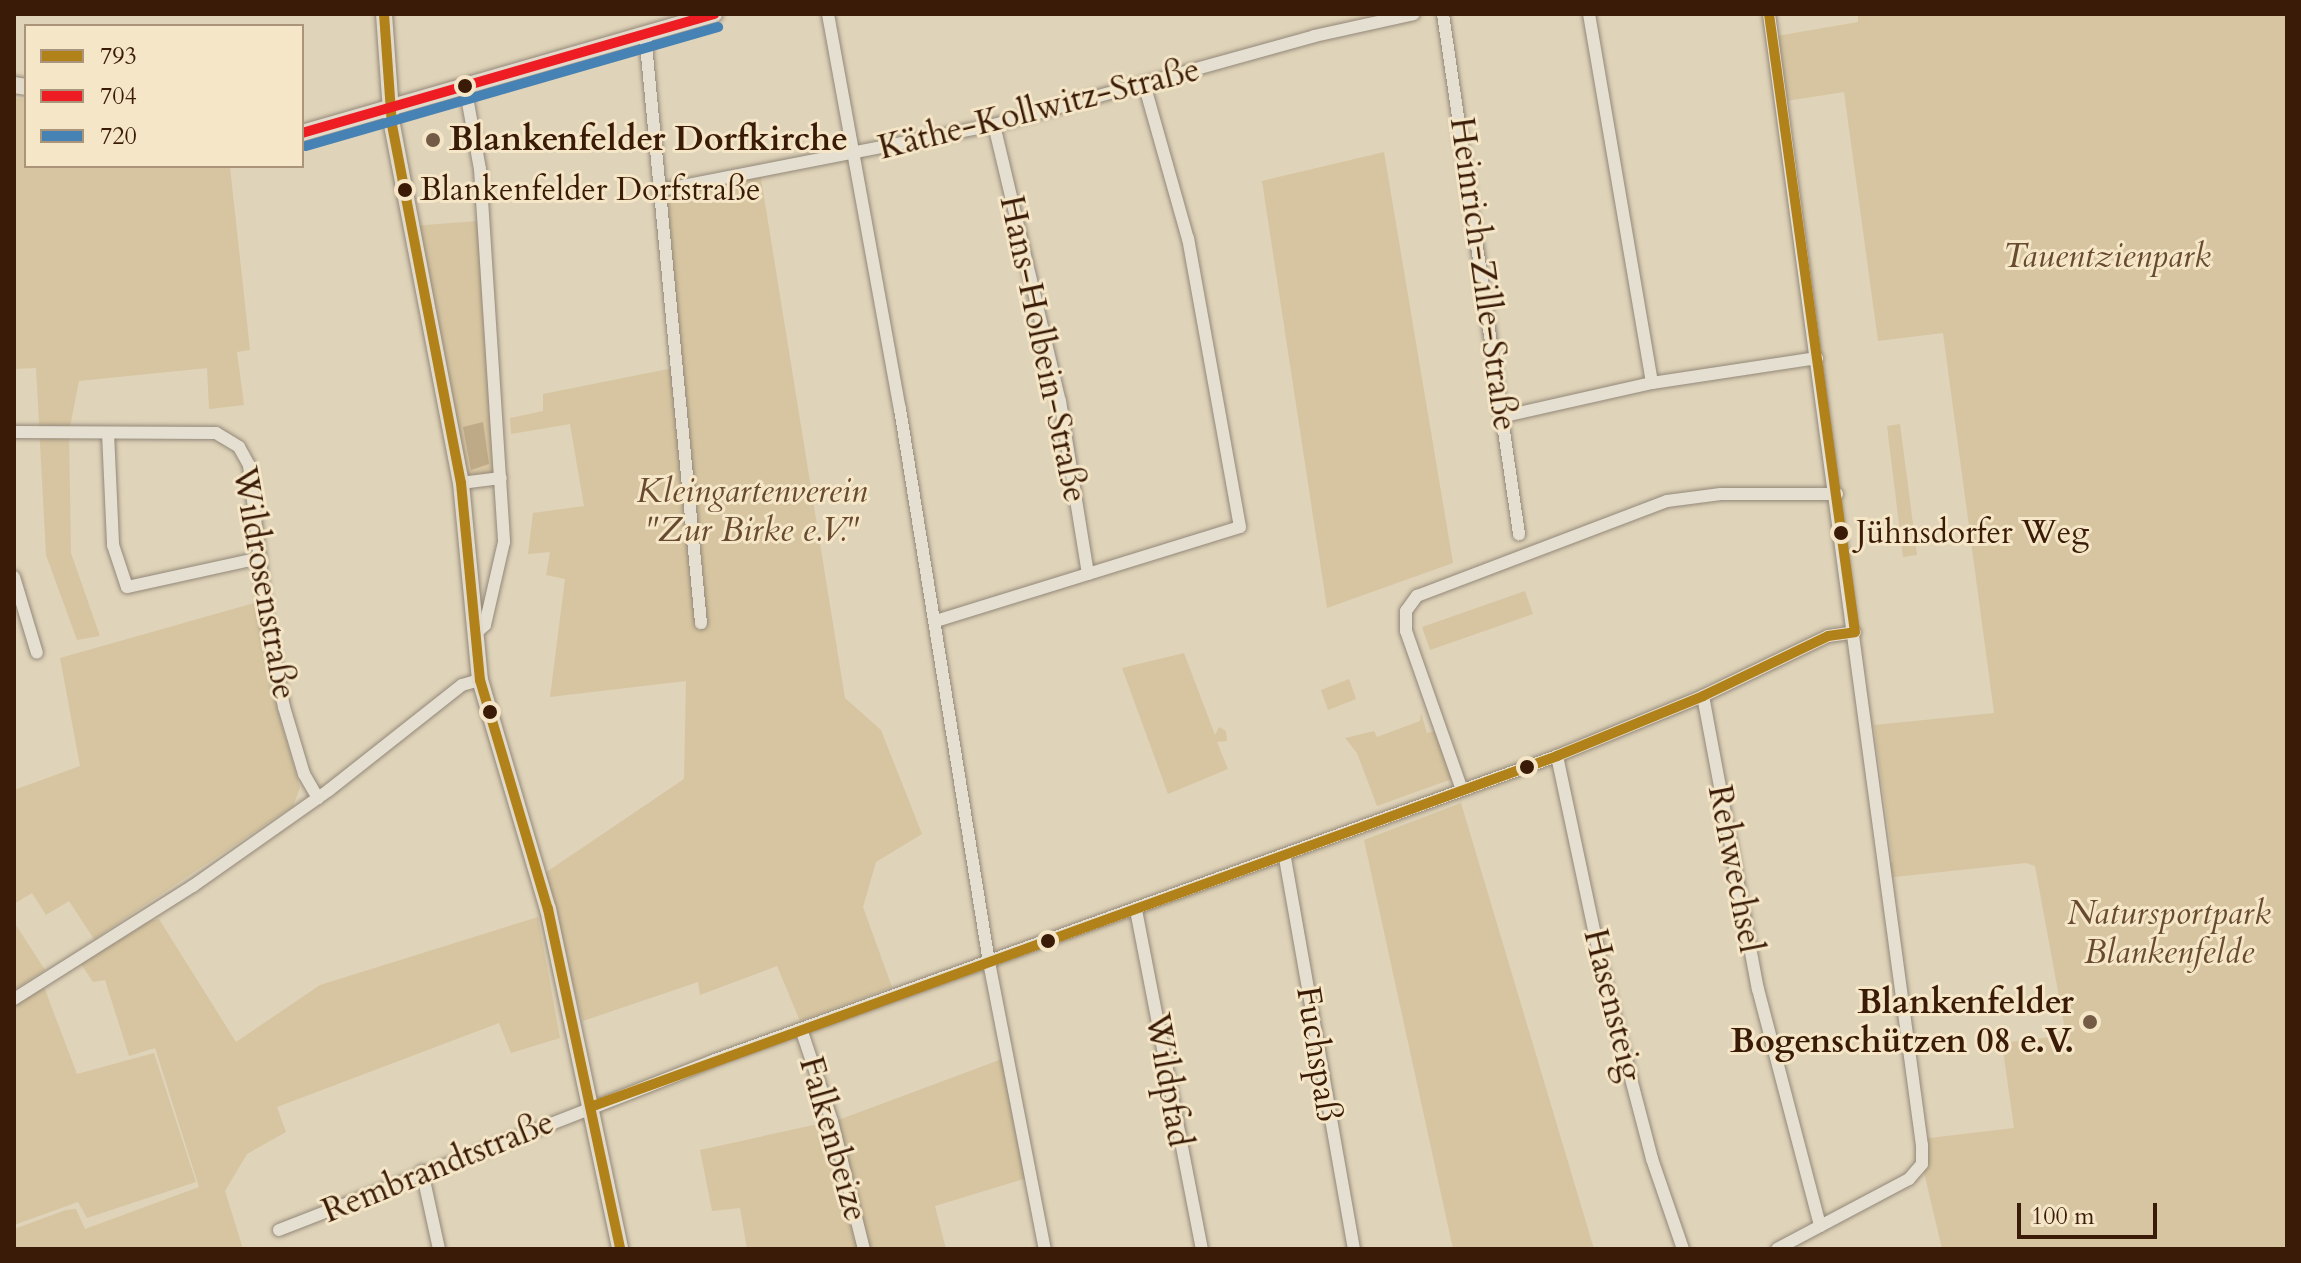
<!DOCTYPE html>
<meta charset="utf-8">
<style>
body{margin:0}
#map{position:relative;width:2301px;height:1263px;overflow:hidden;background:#dfd3b9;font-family:Cardo,serif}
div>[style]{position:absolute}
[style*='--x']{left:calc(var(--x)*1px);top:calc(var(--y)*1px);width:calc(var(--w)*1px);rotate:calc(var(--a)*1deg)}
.green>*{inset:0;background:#d7c5a1}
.water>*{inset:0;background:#bfaa87}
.roads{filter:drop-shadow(0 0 2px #938878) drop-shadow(0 0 2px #938878)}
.minor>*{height:12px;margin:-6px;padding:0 6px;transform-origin:6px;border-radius:6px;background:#e5dfd2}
.major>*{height:16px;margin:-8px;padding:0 8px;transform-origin:8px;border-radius:8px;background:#e1d9ca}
.bus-1>*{height:10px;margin:-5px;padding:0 5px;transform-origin:5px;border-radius:5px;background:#b2821a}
.bus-2>*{height:10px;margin:-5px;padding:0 5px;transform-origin:5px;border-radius:5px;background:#ee1d23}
.bus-3>*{height:10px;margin:-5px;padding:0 5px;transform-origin:5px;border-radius:5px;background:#4682b4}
.dots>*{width:22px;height:22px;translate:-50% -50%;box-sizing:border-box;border:4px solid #f5e6c7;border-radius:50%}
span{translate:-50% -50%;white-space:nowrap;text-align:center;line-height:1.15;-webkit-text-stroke:6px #f5e6c7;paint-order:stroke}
.bus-label{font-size:32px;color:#3a1b07}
.left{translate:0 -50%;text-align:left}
.street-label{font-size:34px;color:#3a1b07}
.poi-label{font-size:34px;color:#3a1b07;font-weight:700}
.right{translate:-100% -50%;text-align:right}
.park-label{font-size:34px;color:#674a2f;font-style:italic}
.frame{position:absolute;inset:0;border:16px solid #3a1b07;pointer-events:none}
.legend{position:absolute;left:24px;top:24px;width:280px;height:144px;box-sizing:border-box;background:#f5e6c7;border:2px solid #aa957a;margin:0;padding:10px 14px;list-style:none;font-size:24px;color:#3a1b07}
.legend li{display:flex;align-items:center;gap:16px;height:40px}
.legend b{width:40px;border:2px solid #aa957a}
.scale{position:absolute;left:2017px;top:1203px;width:140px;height:36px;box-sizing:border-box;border:4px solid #3a1b07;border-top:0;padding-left:10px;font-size:24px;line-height:28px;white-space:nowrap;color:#3a1b07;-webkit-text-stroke:6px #f5e6c7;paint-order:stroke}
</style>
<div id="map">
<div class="green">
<i style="clip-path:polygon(1858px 14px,2287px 14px,2287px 1249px,1942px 1249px,1922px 1164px,1921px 1139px,2014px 1128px,2002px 1043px,2066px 1035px,2035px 866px,2026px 863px,1885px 878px,1883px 863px,1893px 862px,1874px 725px,1994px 713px,1943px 333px,1878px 341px,1844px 92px,1786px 101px,1777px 36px,1858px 22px)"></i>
<i style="clip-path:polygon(14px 98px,26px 99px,26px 166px,230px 167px,250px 350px,237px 352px,244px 405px,209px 409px,207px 368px,79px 381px,69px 432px,71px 553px,100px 636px,77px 640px,46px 555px,36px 368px,14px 369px)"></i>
<i style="clip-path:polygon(1384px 152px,1453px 563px,1327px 608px,1262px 181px)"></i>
<i style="clip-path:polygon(760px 172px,845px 698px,881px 730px,922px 834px,876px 862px,863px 907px,892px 987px,800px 1021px,777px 966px,700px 995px,698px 982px,583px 1021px,542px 875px,684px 779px,686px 681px,550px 697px,565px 579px,546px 575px,550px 552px,528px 554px,533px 513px,584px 506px,570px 424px,511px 434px,510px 418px,543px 411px,543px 394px,678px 367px,662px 190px)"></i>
<i style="clip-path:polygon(477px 221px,501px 478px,461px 483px,412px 226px)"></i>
<i style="clip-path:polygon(1900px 424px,1917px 555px,1903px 557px,1887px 426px)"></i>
<i style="clip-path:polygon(1525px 591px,1533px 614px,1430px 650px,1422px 627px)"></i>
<i style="clip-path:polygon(258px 602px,270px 685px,300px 788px,293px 806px,94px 939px,69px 901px,46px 915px,32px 893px,14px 904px,14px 790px,80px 766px,60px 658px)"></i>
<i style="clip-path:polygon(1184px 653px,1215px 735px,1219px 727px,1226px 731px,1227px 741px,1217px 742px,1228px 769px,1168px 794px,1122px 668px)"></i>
<i style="clip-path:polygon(1349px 679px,1356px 699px,1328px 710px,1321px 690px)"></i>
<i style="clip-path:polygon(1421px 713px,1427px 733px,1435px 731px,1452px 779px,1377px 806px,1357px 753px,1345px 738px,1374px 731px,1377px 737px,1420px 721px)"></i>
<i style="clip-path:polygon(1461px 803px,1594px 1249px,1453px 1249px,1364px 840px)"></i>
<i style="clip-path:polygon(538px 917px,560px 1038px,511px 1053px,499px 1023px,277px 1107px,286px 1132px,247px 1154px,225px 1191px,243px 1249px,14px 1249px,14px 1229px,66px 1210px,76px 1209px,85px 1229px,199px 1187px,155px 1048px,129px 1056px,105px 980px,93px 982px,81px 964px,145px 922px,159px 919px,236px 1042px,320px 985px)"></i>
<i style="clip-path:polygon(14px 922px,45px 970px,14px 990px)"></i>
<i style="clip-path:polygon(44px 987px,77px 1074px,154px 1053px,196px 1182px,87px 1218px,78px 1202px,14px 1225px,14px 1005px)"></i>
<i style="clip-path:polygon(1002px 1059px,1027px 1178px,935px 1206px,946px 1249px,747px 1249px,740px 1208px,712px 1211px,700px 1150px,841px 1119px)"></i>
</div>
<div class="water">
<i style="clip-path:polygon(483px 422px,489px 464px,471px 470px,463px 427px)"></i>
</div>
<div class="roads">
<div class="minor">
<i style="--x:828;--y:14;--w:402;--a:79.7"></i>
<i style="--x:900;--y:409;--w:560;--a:80.86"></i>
<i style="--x:989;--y:962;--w:292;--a:79"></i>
<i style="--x:1443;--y:14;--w:526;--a:81.68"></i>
<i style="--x:1589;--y:14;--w:374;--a:80.3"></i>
<i style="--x:1769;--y:14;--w:1141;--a:82.3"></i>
<i style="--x:1922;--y:1145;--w:19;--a:90"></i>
<i style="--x:1922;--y:1164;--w:20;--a:131"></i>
<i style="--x:1909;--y:1179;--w:149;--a:152.1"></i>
<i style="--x:645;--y:34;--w:592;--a:84.57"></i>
<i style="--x:465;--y:86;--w:84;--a:79.8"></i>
<i style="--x:480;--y:169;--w:374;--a:86.3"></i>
<i style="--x:504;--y:542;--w:85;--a:102.9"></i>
<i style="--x:485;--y:625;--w:9;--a:139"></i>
<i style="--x:994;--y:125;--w:284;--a:76.6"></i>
<i style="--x:1060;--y:401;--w:175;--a:80.8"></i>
<i style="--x:662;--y:190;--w:338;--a:-11.1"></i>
<i style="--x:994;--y:125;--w:332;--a:-15.5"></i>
<i style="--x:1314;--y:36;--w:102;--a:-12.4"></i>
<i style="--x:1505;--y:416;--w:151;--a:-12.7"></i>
<i style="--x:1652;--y:383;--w:167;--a:-8.6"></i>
<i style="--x:14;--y:432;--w:202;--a:0.3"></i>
<i style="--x:216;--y:433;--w:27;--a:31"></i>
<i style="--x:239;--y:447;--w:21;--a:61"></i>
<i style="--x:249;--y:465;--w:158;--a:83.5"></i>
<i style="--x:267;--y:622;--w:87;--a:78.7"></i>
<i style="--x:284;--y:707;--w:70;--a:73.4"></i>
<i style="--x:304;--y:774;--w:28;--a:60"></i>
<i style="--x:108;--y:433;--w:112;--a:87.4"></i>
<i style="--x:113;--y:545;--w:44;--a:71.6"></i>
<i style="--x:127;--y:587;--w:136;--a:-12.3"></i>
<i style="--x:461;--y:483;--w:40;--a:-7.1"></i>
<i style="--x:14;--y:577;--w:79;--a:73.2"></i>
<i style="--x:936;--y:621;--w:318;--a:-17.2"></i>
<i style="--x:1240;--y:527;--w:293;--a:-100.2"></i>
<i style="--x:1188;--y:239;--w:161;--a:-105.8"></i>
<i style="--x:1703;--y:696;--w:298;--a:79.4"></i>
<i style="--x:1758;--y:989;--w:245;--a:75.3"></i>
<i style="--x:1557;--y:756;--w:217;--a:78"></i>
<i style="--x:1602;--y:968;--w:197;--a:75.3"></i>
<i style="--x:1652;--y:1159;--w:95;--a:71"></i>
<i style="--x:1462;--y:790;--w:169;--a:-109.4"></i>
<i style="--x:1406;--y:631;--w:20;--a:-90"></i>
<i style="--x:1406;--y:611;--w:19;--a:-54"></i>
<i style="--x:1417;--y:596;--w:267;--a:-20.8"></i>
<i style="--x:1667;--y:501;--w:54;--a:-7.4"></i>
<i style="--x:1721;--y:494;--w:116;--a:0"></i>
<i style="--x:1285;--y:858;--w:397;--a:80"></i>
<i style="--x:1136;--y:910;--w:345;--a:79"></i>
<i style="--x:14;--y:999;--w:212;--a:-32.3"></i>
<i style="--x:193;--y:886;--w:166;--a:-35.2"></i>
<i style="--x:329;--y:790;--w:169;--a:-38.3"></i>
<i style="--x:462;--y:685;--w:19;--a:-16"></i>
<i style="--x:801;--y:1029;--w:97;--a:71.4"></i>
<i style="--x:832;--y:1121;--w:132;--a:76"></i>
<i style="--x:422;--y:1171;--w:80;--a:77.7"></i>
<i style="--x:279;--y:1230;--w:465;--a:-21.3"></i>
<i style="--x:712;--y:1061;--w:898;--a:-19.85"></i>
<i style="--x:1557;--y:756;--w:158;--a:-22.3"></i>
<i style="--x:1703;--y:696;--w:139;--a:-25.6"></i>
<i style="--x:1828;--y:636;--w:27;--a:-8"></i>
</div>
<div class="major">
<i style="--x:384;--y:14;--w:111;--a:85.9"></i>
<i style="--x:392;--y:125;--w:365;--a:79.1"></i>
<i style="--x:461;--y:483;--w:198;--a:84.5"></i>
<i style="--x:480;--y:680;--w:239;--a:73.5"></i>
<i style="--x:548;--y:909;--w:348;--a:78"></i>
<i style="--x:14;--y:85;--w:12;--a:9"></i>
<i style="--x:302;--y:133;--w:429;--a:-16.1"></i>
</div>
</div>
<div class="bus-1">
<i style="--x:384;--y:14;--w:111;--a:85.9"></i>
<i style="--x:392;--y:125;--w:365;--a:79.1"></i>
<i style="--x:461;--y:483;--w:198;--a:84.5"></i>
<i style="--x:480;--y:680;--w:239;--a:73.5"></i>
<i style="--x:548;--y:909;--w:348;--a:78"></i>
<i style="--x:1769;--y:14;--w:624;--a:82.08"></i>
<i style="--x:593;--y:1106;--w:1026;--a:-19.95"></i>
<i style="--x:1557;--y:756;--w:158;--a:-22.3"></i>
<i style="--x:1703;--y:696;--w:139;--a:-25.6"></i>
<i style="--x:1828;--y:636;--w:27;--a:-8"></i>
</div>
<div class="bus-2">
<i style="--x:302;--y:133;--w:429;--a:-16.1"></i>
</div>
<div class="bus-3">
<i style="--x:306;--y:146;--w:429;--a:-16.1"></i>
</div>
<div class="dots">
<i style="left:465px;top:86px;background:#3a1b07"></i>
<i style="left:433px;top:140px;background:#745b45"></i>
<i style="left:405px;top:190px;background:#3a1b07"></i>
<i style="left:1841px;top:533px;background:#3a1b07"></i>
<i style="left:490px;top:712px;background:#3a1b07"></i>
<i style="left:1527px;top:767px;background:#3a1b07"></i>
<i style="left:1048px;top:941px;background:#3a1b07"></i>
<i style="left:2090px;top:1022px;background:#745b45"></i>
</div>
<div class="bus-label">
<span class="left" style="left:420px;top:190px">Blankenfelder Dorfstraße</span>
<span class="left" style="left:1856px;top:533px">Jühnsdorfer Weg</span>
</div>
<div class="street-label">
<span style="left:1039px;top:109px;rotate:-14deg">Käthe-Kollwitz-Straße</span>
<span style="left:1483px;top:274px;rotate:82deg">Heinrich-Zille-Straße</span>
<span style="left:1043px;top:349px;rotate:78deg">Hans-Holbein-Straße</span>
<span style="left:264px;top:583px;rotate:80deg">Wildrosenstraße</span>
<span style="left:1735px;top:869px;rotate:79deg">Rehwechsel</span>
<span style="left:1613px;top:1005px;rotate:76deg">Hasensteig</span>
<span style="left:1318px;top:1054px;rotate:81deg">Fuchspaß</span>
<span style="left:1168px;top:1080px;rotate:80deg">Wildpfad</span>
<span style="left:833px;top:1139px;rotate:74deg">Falkenbeize</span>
<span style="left:438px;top:1167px;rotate:-22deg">Rembrandtstraße</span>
</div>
<div class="poi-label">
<span class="left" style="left:449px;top:140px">Blankenfelder Dorfkirche</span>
<span class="right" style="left:2074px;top:1022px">Blankenfelder<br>Bogenschützen 08 e.V.</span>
</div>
<div class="park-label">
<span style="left:2107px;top:257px">Tauentzienpark</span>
<span style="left:752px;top:511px">Kleingartenverein<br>"Zur Birke e.V."</span>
<span style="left:2169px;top:933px">Natursportpark<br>Blankenfelde</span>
</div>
<div class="frame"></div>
<ul class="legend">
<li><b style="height:10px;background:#b2821a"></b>793</li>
<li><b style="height:10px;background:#ee1d23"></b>704</li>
<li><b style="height:10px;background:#4682b4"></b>720</li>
</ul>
<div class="scale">100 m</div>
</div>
